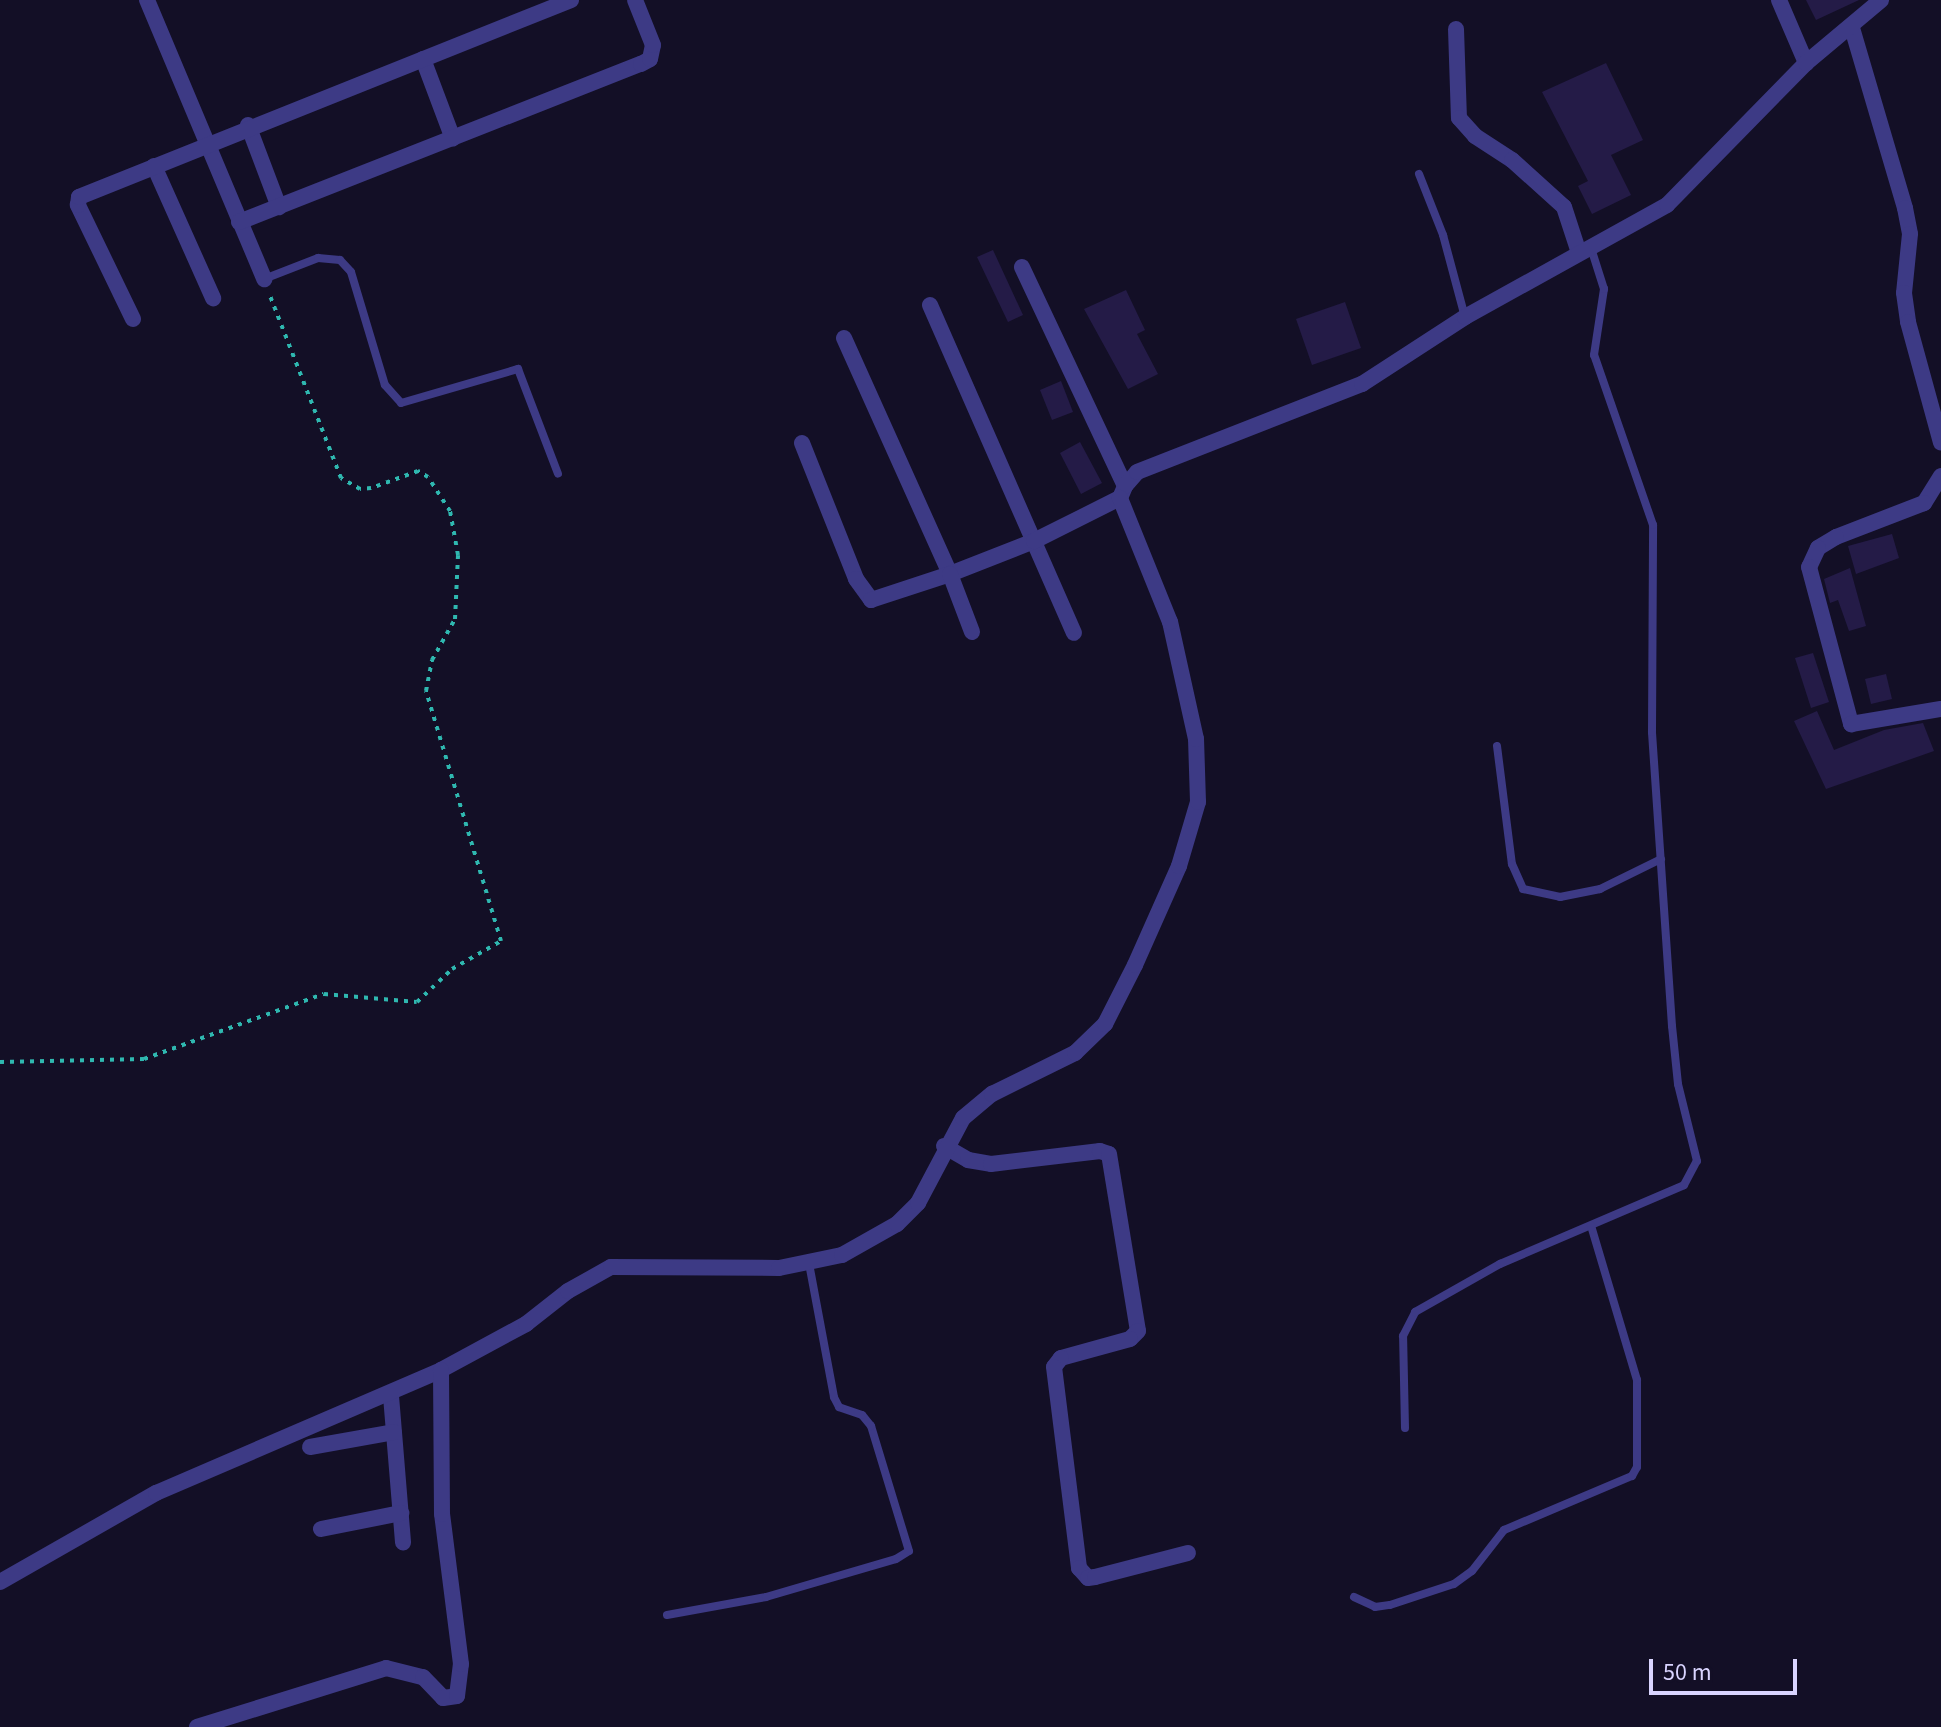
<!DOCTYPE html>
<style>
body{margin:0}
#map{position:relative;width:1941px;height:1727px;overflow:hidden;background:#130f26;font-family:"Source Sans 3",sans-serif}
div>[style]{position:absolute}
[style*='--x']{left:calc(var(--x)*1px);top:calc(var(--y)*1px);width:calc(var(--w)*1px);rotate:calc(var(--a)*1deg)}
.building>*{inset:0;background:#241b47}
.path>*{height:4px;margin-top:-2px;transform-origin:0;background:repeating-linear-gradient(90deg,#2fb8b0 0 4px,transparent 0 10px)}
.lane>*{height:8px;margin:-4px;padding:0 4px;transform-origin:4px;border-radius:4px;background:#3d3a85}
.street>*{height:16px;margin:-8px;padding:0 8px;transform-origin:8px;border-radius:8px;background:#3d3a85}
span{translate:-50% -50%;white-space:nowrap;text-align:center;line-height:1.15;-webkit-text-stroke:8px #130f26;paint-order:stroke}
.scale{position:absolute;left:1649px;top:1659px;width:148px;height:36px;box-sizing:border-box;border:4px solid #d9d4ff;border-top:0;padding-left:10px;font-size:24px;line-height:28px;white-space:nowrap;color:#d9d4ff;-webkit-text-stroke:6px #130f26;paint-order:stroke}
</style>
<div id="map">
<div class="building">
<i style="clip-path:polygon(1806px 0,1859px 0,1816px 20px)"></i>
<i style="clip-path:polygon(1606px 63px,1643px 140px,1611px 155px,1631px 195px,1592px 214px,1578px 186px,1588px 181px,1542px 92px)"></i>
<i style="clip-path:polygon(993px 250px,1023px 315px,1008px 322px,977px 257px)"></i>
<i style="clip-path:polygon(1126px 290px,1145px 330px,1137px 334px,1158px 374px,1128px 389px,1084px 309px)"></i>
<i style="clip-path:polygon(1345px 302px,1361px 348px,1312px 365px,1296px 319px)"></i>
<i style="clip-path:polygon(1061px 381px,1073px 412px,1052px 420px,1040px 390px)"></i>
<i style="clip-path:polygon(1080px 442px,1102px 483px,1081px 494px,1060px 453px)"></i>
<i style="clip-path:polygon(1892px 534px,1899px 558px,1856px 574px,1848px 546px)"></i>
<i style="clip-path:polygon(1850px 568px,1866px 626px,1849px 631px,1838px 600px,1830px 603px,1824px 579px)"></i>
<i style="clip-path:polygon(1813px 653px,1829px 702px,1811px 708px,1795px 658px)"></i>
<i style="clip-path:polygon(1886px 674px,1892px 699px,1871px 704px,1865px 679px)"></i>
<i style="clip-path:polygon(1817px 711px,1834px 750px,1884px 730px,1923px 723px,1934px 751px,1826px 789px,1794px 721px)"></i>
</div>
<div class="path">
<i style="--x:0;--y:1062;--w:144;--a:-1.2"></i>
<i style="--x:144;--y:1059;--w:191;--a:-19.9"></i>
<i style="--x:324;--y:994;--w:93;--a:4.9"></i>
<i style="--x:417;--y:1002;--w:48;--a:-43.3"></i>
<i style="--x:452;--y:969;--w:56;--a:-29.7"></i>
<i style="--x:501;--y:941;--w:261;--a:-106.7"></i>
<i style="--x:426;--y:691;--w:32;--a:-79"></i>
<i style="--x:432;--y:660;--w:47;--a:-60.7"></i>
<i style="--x:455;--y:619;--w:64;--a:-87.3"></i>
<i style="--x:458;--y:555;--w:45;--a:-100.3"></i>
<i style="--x:450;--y:511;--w:40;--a:-122.9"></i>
<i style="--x:428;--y:477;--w:12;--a:-149"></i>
<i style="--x:418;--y:471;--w:50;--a:160.1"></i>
<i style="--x:371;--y:488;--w:11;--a:175"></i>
<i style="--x:360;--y:489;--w:22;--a:-150"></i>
<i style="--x:341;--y:478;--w:199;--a:-111.3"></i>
</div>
<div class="lane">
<i style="--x:1419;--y:174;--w:66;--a:68.5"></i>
<i style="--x:1443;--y:235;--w:85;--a:75"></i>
<i style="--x:264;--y:279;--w:58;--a:-21.3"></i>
<i style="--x:318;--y:258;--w:22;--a:5"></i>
<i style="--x:340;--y:260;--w:16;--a:47"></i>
<i style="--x:351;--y:272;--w:118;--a:73.3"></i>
<i style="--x:385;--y:385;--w:24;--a:48"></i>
<i style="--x:401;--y:403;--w:122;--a:-16.2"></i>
<i style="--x:518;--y:369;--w:112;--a:69.1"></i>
<i style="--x:1497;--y:746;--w:119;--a:82.8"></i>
<i style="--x:1512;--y:864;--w:27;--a:66"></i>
<i style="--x:1523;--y:889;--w:38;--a:12"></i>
<i style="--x:1560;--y:897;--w:41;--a:-11.3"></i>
<i style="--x:1600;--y:889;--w:68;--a:-26.2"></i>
<i style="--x:1405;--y:1428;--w:92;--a:-91.2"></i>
<i style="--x:1403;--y:1336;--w:27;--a:-63"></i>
<i style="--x:1415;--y:1312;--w:98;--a:-29.5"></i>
<i style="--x:1500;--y:1264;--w:200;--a:-23.2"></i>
<i style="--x:1684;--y:1185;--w:27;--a:-62"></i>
<i style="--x:1697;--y:1161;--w:79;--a:-103.9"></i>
<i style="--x:1678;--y:1084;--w:58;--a:-95.9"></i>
<i style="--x:1672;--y:1026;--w:295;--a:-93.9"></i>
<i style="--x:1652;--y:732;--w:207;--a:-89.7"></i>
<i style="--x:1653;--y:525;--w:180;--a:-109.1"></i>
<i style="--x:1594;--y:355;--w:67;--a:-81.4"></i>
<i style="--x:1604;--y:289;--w:43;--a:-107.6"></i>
<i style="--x:1354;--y:1597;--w:23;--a:25"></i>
<i style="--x:1375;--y:1607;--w:15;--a:-8"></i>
<i style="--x:1390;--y:1605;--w:67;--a:-18.2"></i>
<i style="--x:1454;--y:1584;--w:22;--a:-36"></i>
<i style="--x:1472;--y:1571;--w:52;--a:-52"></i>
<i style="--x:1504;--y:1530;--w:139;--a:-22.9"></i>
<i style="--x:1632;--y:1476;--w:10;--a:-61"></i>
<i style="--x:1637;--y:1467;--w:87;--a:-90"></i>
<i style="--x:1637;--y:1380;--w:161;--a:-106.6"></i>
<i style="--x:667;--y:1615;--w:101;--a:-10.3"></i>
<i style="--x:766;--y:1597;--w:135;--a:-16.3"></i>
<i style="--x:896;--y:1559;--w:15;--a:-32"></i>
<i style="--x:909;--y:1551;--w:131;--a:-106.9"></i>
<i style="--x:871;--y:1426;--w:14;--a:-129"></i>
<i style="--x:862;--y:1415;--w:24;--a:-161"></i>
<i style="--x:839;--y:1407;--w:11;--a:-117"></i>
<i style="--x:834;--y:1397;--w:136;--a:-100.6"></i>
</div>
<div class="street">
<i style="--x:147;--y:0;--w:303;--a:67.2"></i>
<i style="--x:1779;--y:0;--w:69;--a:66.8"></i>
<i style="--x:1852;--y:28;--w:188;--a:73.6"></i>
<i style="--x:1905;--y:208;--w:26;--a:79"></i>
<i style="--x:1910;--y:234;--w:59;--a:95.8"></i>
<i style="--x:1904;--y:293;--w:29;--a:82"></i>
<i style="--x:1908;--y:322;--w:125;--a:74.7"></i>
<i style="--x:1456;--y:29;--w:89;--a:88.1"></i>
<i style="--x:1459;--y:118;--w:24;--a:48"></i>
<i style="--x:1475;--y:136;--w:44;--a:33"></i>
<i style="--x:1512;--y:160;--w:70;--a:42.1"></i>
<i style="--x:1564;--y:207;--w:48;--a:71.9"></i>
<i style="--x:423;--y:59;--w:85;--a:69.4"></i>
<i style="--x:248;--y:125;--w:88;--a:69.3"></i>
<i style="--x:154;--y:166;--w:145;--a:65.9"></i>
<i style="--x:239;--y:222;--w:432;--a:-21.5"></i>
<i style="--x:641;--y:64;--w:10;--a:-29"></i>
<i style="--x:650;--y:59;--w:14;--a:-78"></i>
<i style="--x:653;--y:45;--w:48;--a:-111.8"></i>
<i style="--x:930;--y:305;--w:358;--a:66.3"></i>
<i style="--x:133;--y:319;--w:127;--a:-115.8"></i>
<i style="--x:78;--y:205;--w:8;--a:-83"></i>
<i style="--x:79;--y:197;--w:530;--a:-21.82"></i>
<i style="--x:844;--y:338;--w:259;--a:65.8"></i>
<i style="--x:950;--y:574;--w:90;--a:-21.4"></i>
<i style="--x:1034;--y:541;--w:96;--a:-26.6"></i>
<i style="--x:1120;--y:498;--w:13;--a:-67"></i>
<i style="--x:1125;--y:486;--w:242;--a:-115.2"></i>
<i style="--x:802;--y:443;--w:146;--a:68.3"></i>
<i style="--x:856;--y:579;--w:26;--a:54"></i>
<i style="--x:871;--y:600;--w:83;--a:-18.2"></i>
<i style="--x:950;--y:574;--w:62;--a:69.2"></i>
<i style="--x:1941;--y:476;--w:32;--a:122"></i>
<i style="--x:1924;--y:503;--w:94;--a:158.9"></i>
<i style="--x:1836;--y:537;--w:21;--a:149"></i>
<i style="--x:1818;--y:548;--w:21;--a:115"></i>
<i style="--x:1809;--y:567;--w:163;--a:75"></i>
<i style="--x:1851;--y:724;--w:91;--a:-9.5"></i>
<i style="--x:1125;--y:486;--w:18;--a:-49"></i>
<i style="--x:1137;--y:472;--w:242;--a:-21.4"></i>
<i style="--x:1362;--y:384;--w:123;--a:-33"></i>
<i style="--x:1465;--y:317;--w:231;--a:-29"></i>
<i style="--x:1667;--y:205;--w:199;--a:-45.6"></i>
<i style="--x:1806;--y:63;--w:98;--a:-40"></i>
<i style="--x:944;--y:1146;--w:28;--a:30"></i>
<i style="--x:968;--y:1160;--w:23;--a:10"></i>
<i style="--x:991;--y:1164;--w:110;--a:-6.8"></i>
<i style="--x:1100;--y:1151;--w:9;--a:18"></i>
<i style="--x:1109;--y:1154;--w:179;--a:80.7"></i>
<i style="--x:1138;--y:1331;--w:11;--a:135"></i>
<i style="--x:1130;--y:1339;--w:72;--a:164.6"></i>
<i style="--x:1061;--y:1358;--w:11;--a:128"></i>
<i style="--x:1054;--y:1367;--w:203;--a:82.9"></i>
<i style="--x:1079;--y:1568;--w:13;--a:48"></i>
<i style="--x:1088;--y:1578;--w:7;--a:-8"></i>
<i style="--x:1095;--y:1577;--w:96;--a:-14.5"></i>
<i style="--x:391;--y:1396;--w:147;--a:85.3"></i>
<i style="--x:310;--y:1447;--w:85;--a:-10.1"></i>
<i style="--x:321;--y:1529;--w:82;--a:-11.3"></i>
<i style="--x:0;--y:1582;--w:180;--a:-29.7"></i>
<i style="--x:156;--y:1493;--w:310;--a:-23.3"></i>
<i style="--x:441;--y:1370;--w:97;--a:-28.4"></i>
<i style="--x:526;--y:1324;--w:53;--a:-38.2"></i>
<i style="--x:568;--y:1291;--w:49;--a:-29.2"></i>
<i style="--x:611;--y:1267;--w:168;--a:0.3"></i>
<i style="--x:779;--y:1268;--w:64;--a:-11.7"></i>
<i style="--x:842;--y:1255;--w:63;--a:-29.4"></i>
<i style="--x:897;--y:1224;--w:30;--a:-45"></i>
<i style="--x:918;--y:1203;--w:96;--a:-62.1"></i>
<i style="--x:963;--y:1118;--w:38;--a:-40"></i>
<i style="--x:992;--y:1094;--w:93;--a:-26.3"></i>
<i style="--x:1075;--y:1053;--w:42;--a:-44"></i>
<i style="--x:1105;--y:1024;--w:66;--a:-63"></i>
<i style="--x:1135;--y:965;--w:108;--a:-66"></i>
<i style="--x:1179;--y:866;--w:67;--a:-73.5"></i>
<i style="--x:1198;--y:802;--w:63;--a:-91.8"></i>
<i style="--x:1196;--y:739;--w:120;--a:-102.5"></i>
<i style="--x:1170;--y:622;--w:134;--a:-112"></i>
<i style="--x:197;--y:1727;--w:198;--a:-17.3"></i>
<i style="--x:386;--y:1668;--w:38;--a:14"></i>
<i style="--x:423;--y:1677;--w:29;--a:46"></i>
<i style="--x:443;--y:1698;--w:14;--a:-8"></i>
<i style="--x:457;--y:1696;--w:32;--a:-83"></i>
<i style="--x:461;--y:1664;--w:151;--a:-97.2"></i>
<i style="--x:442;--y:1514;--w:144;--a:-90.4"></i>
</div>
<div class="scale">50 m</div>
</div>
